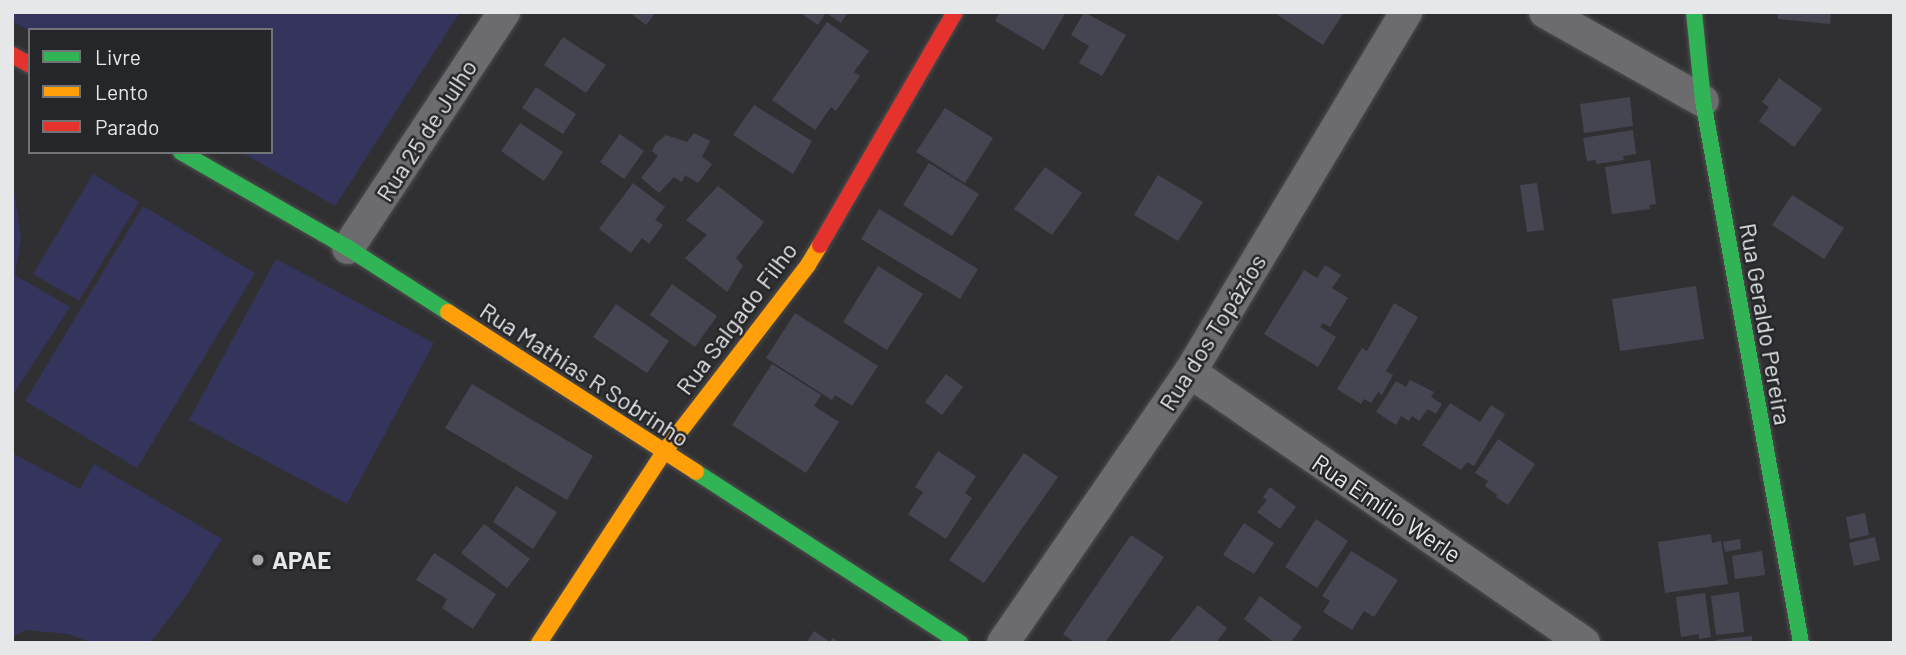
<!DOCTYPE html>
<meta charset="utf-8">
<style>
body{margin:0}
#map{position:relative;width:1906px;height:655px;overflow:hidden;background:#303032;font-family:Barlow,sans-serif}
div>[style]{position:absolute}
[style*='--x']{left:calc(var(--x)*1px);top:calc(var(--y)*1px);width:calc(var(--w)*1px);rotate:calc(var(--a)*1deg)}
.green>*{inset:0;background:#35345c}
.building>*{inset:0;background:#454552}
.roads{filter:drop-shadow(0 0 2px #4e4e50) drop-shadow(0 0 2px #4e4e50)}
.street>*{height:32px;margin:-16px;padding:0 16px;transform-origin:16px;border-radius:16px;background:#6c6c6e}
.fast>*{height:16px;margin:-8px;padding:0 8px;transform-origin:8px;border-radius:8px;background:#30b455}
.slow>*{height:16px;margin:-8px;padding:0 8px;transform-origin:8px;border-radius:8px;background:#ff9f0a}
.jam>*{height:16px;margin:-8px;padding:0 8px;transform-origin:8px;border-radius:8px;background:#e5322d}
.dots>*{width:19px;height:19px;translate:-50% -50%;box-sizing:border-box;border:4px solid #252629;border-radius:50%}
span{translate:-50% -50%;white-space:nowrap;text-align:center;line-height:1.15;-webkit-text-stroke:5px #252629;paint-order:stroke}
.street-label{font-size:24px;color:#e6e7e9}
.poi-label{font-size:24px;color:#e6e7e9;font-weight:700}
.left{translate:0 -50%;text-align:left}
.frame{position:absolute;inset:0;border:14px solid #e6e7e9;pointer-events:none}
.legend{position:absolute;left:28px;top:28px;width:245px;height:126px;box-sizing:border-box;background:#252629;border:2px solid #727376;margin:0;padding:9px 12px;list-style:none;font-size:21px;color:#e6e7e9}
.legend li{display:flex;align-items:center;gap:14px;height:35px}
.legend b{width:35px;border:2px solid #727376}
</style>
<div id="map">
<div class="green">
<i style="clip-path:polygon(12px 12px,460px 12px,335px 206px,241px 152px,271px 152px,271px 30px,30px 31px,12px 21px)"></i>
<i style="clip-path:polygon(93px 174px,139px 202px,79px 301px,33px 274px)"></i>
<i style="clip-path:polygon(12px 177px,21px 239px,15px 275px,70px 307px,12px 396px)"></i>
<i style="clip-path:polygon(143px 206px,255px 273px,137px 468px,25px 401px)"></i>
<i style="clip-path:polygon(276px 259px,434px 343px,347px 504px,189px 420px)"></i>
<i style="clip-path:polygon(12px 453px,80px 489px,94px 464px,222px 539px,186px 596px,150px 643px,93px 643px,68px 634px,25px 630px,12px 638px)"></i>
</div>
<div class="building">
<i style="clip-path:polygon(629px 12px,656px 12px,646px 25px)"></i>
<i style="clip-path:polygon(799px 12px,848px 12px,841px 23px,826px 13px,818px 25px)"></i>
<i style="clip-path:polygon(1000px 12px,1066px 12px,1044px 50px,995px 21px)"></i>
<i style="clip-path:polygon(1084px 12px,1126px 35px,1102px 76px,1079px 63px,1089px 46px,1071px 35px)"></i>
<i style="clip-path:polygon(1273px 12px,1344px 12px,1323px 45px)"></i>
<i style="clip-path:polygon(1778px 12px,1831px 12px,1830px 24px,1778px 19px)"></i>
<i style="clip-path:polygon(827px 22px,869px 51px,854px 72px,860px 76px,836px 111px,831px 107px,815px 130px,772px 100px)"></i>
<i style="clip-path:polygon(563px 37px,606px 65px,586px 93px,544px 65px)"></i>
<i style="clip-path:polygon(1779px 78px,1822px 109px,1794px 147px,1759px 121px,1769px 107px,1762px 102px)"></i>
<i style="clip-path:polygon(536px 87px,576px 114px,563px 134px,522px 108px)"></i>
<i style="clip-path:polygon(1630px 97px,1633px 126px,1584px 133px,1580px 104px)"></i>
<i style="clip-path:polygon(754px 105px,812px 141px,793px 174px,733px 135px)"></i>
<i style="clip-path:polygon(945px 108px,993px 138px,965px 183px,916px 152px)"></i>
<i style="clip-path:polygon(520px 123px,563px 152px,544px 181px,501px 151px)"></i>
<i style="clip-path:polygon(1633px 130px,1636px 154px,1623px 156px,1624px 160px,1596px 164px,1596px 160px,1587px 161px,1583px 138px)"></i>
<i style="clip-path:polygon(694px 133px,710px 141px,702px 157px,712px 164px,698px 183px,685px 175px,682px 182px,674px 177px,659px 193px,641px 178px,658px 156px,652px 151px,656px 143px,666px 135px,687px 142px)"></i>
<i style="clip-path:polygon(620px 134px,644px 151px,624px 179px,600px 162px)"></i>
<i style="clip-path:polygon(1650px 160px,1656px 204px,1649px 205px,1650px 209px,1612px 214px,1605px 167px)"></i>
<i style="clip-path:polygon(929px 163px,979px 194px,952px 236px,903px 205px)"></i>
<i style="clip-path:polygon(1045px 167px,1082px 193px,1052px 235px,1014px 209px)"></i>
<i style="clip-path:polygon(1158px 175px,1203px 202px,1178px 241px,1134px 215px)"></i>
<i style="clip-path:polygon(633px 183px,665px 207px,655px 220px,663px 225px,649px 244px,642px 238px,631px 253px,599px 229px)"></i>
<i style="clip-path:polygon(1537px 183px,1544px 230px,1527px 232px,1520px 185px)"></i>
<i style="clip-path:polygon(718px 186px,764px 222px,736px 258px,743px 266px,727px 292px,685px 258px,707px 235px,686px 220px)"></i>
<i style="clip-path:polygon(1792px 195px,1844px 228px,1824px 259px,1772px 225px)"></i>
<i style="clip-path:polygon(879px 209px,978px 269px,960px 299px,861px 239px)"></i>
<i style="clip-path:polygon(1325px 265px,1341px 275px,1332px 288px,1348px 298px,1330px 327px,1323px 323px,1320px 327px,1336px 337px,1318px 367px,1264px 334px,1304px 270px,1317px 278px)"></i>
<i style="clip-path:polygon(878px 266px,923px 294px,887px 350px,843px 322px)"></i>
<i style="clip-path:polygon(672px 284px,717px 316px,695px 347px,650px 315px)"></i>
<i style="clip-path:polygon(1696px 286px,1704px 339px,1620px 351px,1612px 299px)"></i>
<i style="clip-path:polygon(1394px 303px,1418px 317px,1386px 371px,1393px 375px,1382px 395px,1378px 392px,1371px 403px,1364px 399px,1361px 404px,1337px 389px,1362px 348px,1367px 351px)"></i>
<i style="clip-path:polygon(616px 304px,669px 341px,647px 373px,593px 337px)"></i>
<i style="clip-path:polygon(795px 313px,878px 366px,852px 406px,835px 395px,832px 400px,766px 358px)"></i>
<i style="clip-path:polygon(772px 364px,821px 395px,814px 406px,839px 422px,806px 473px,732px 425px)"></i>
<i style="clip-path:polygon(946px 374px,963px 387px,942px 415px,925px 402px)"></i>
<i style="clip-path:polygon(1410px 380px,1434px 392px,1431px 397px,1442px 404px,1436px 414px,1428px 409px,1419px 421px,1412px 416px,1409px 421px,1401px 416px,1396px 425px,1376px 412px,1396px 381px,1406px 387px)"></i>
<i style="clip-path:polygon(472px 384px,593px 456px,567px 500px,445px 428px)"></i>
<i style="clip-path:polygon(1450px 403px,1480px 422px,1491px 405px,1505px 414px,1474px 466px,1467px 462px,1461px 470px,1422px 445px)"></i>
<i style="clip-path:polygon(1498px 439px,1535px 464px,1508px 505px,1496px 497px,1497px 495px,1485px 486px,1488px 481px,1475px 473px)"></i>
<i style="clip-path:polygon(938px 451px,976px 476px,965px 493px,972px 498px,946px 539px,908px 514px,923px 492px,915px 487px)"></i>
<i style="clip-path:polygon(1024px 453px,1058px 477px,984px 583px,949px 560px)"></i>
<i style="clip-path:polygon(516px 486px,557px 512px,533px 549px,493px 522px)"></i>
<i style="clip-path:polygon(1270px 487px,1296px 507px,1280px 529px,1257px 512px,1267px 500px,1263px 497px)"></i>
<i style="clip-path:polygon(1865px 513px,1869px 535px,1850px 539px,1846px 517px)"></i>
<i style="clip-path:polygon(1316px 519px,1348px 541px,1317px 588px,1285px 567px)"></i>
<i style="clip-path:polygon(1244px 523px,1274px 543px,1254px 574px,1223px 555px)"></i>
<i style="clip-path:polygon(484px 524px,530px 559px,507px 588px,461px 553px)"></i>
<i style="clip-path:polygon(1711px 534px,1712px 543px,1721px 541px,1728px 584px,1665px 593px,1658px 542px)"></i>
<i style="clip-path:polygon(1131px 535px,1164px 557px,1105px 643px,1076px 643px,1063px 634px)"></i>
<i style="clip-path:polygon(1875px 537px,1880px 560px,1854px 566px,1849px 543px)"></i>
<i style="clip-path:polygon(1740px 539px,1741px 549px,1725px 552px,1723px 542px)"></i>
<i style="clip-path:polygon(1351px 551px,1398px 580px,1374px 617px,1364px 611px,1352px 630px,1323px 612px,1330px 601px,1322px 596px)"></i>
<i style="clip-path:polygon(1762px 551px,1765px 575px,1735px 579px,1732px 556px)"></i>
<i style="clip-path:polygon(434px 553px,496px 594px,473px 629px,442px 608px,447px 599px,416px 580px)"></i>
<i style="clip-path:polygon(1739px 592px,1744px 632px,1716px 635px,1711px 596px)"></i>
<i style="clip-path:polygon(1705px 593px,1711px 637px,1699px 639px,1699px 634px,1681px 637px,1676px 597px)"></i>
<i style="clip-path:polygon(1260px 596px,1302px 627px,1290px 643px,1275px 643px,1244px 619px)"></i>
<i style="clip-path:polygon(1198px 605px,1227px 628px,1216px 643px,1168px 643px)"></i>
<i style="clip-path:polygon(814px 631px,830px 642px,833px 638px,840px 643px,806px 643px)"></i>
<i style="clip-path:polygon(1752px 636px,1752px 643px,1716px 643px,1716px 640px)"></i>
</div>
<div class="roads">
<div class="street">
<i style="--x:1545;--y:12;--w:181;--a:29.4"></i>
<i style="--x:348;--y:248;--w:283;--a:-56.5"></i>
<i style="--x:1190;--y:372;--w:478;--a:34.5"></i>
<i style="--x:1003;--y:643;--w:329;--a:-55.4"></i>
<i style="--x:1190;--y:372;--w:420;--a:-59"></i>
</div>
<div class="fast">
<i style="--x:1694;--y:12;--w:89;--a:84.2"></i>
<i style="--x:1703;--y:101;--w:551;--a:79.75"></i>
<i style="--x:181;--y:152;--w:193;--a:29.9"></i>
<i style="--x:348;--y:248;--w:119;--a:32.6"></i>
<i style="--x:696;--y:472;--w:315;--a:32.9"></i>
</div>
<div class="slow">
<i style="--x:448;--y:312;--w:295;--a:32.8"></i>
<i style="--x:539;--y:643;--w:228;--a:-56.8"></i>
<i style="--x:664;--y:452;--w:236;--a:-52.4"></i>
<i style="--x:808;--y:265;--w:23;--a:-59"></i>
</div>
<div class="jam">
<i style="--x:12;--y:55;--w:21;--a:29"></i>
<i style="--x:820;--y:245;--w:269;--a:-59.9"></i>
</div>
</div>
<div class="dots">
<i style="left:258px;top:560px;background:#a6a7a9"></i>
</div>
<div class="street-label">
<span style="left:426px;top:130px;rotate:-57deg">Rua 25 de Julho</span>
<span style="left:736px;top:318px;rotate:-53deg">Rua Salgado Filho</span>
<span style="left:1766px;top:324px;rotate:80deg">Rua Geraldo Pereira</span>
<span style="left:1212px;top:332px;rotate:-58deg">Rua dos Topázios</span>
<span style="left:585px;top:374px;rotate:33deg">Rua Mathias R Sobrinho</span>
<span style="left:1387px;top:508px;rotate:34deg">Rua Emílio Werle</span>
</div>
<div class="poi-label">
<span class="left" style="left:272px;top:560px">APAE</span>
</div>
<div class="frame"></div>
<ul class="legend">
<li><b style="height:9px;background:#30b455"></b>Livre</li>
<li><b style="height:9px;background:#ff9f0a"></b>Lento</li>
<li><b style="height:9px;background:#e5322d"></b>Parado</li>
</ul>
</div>
